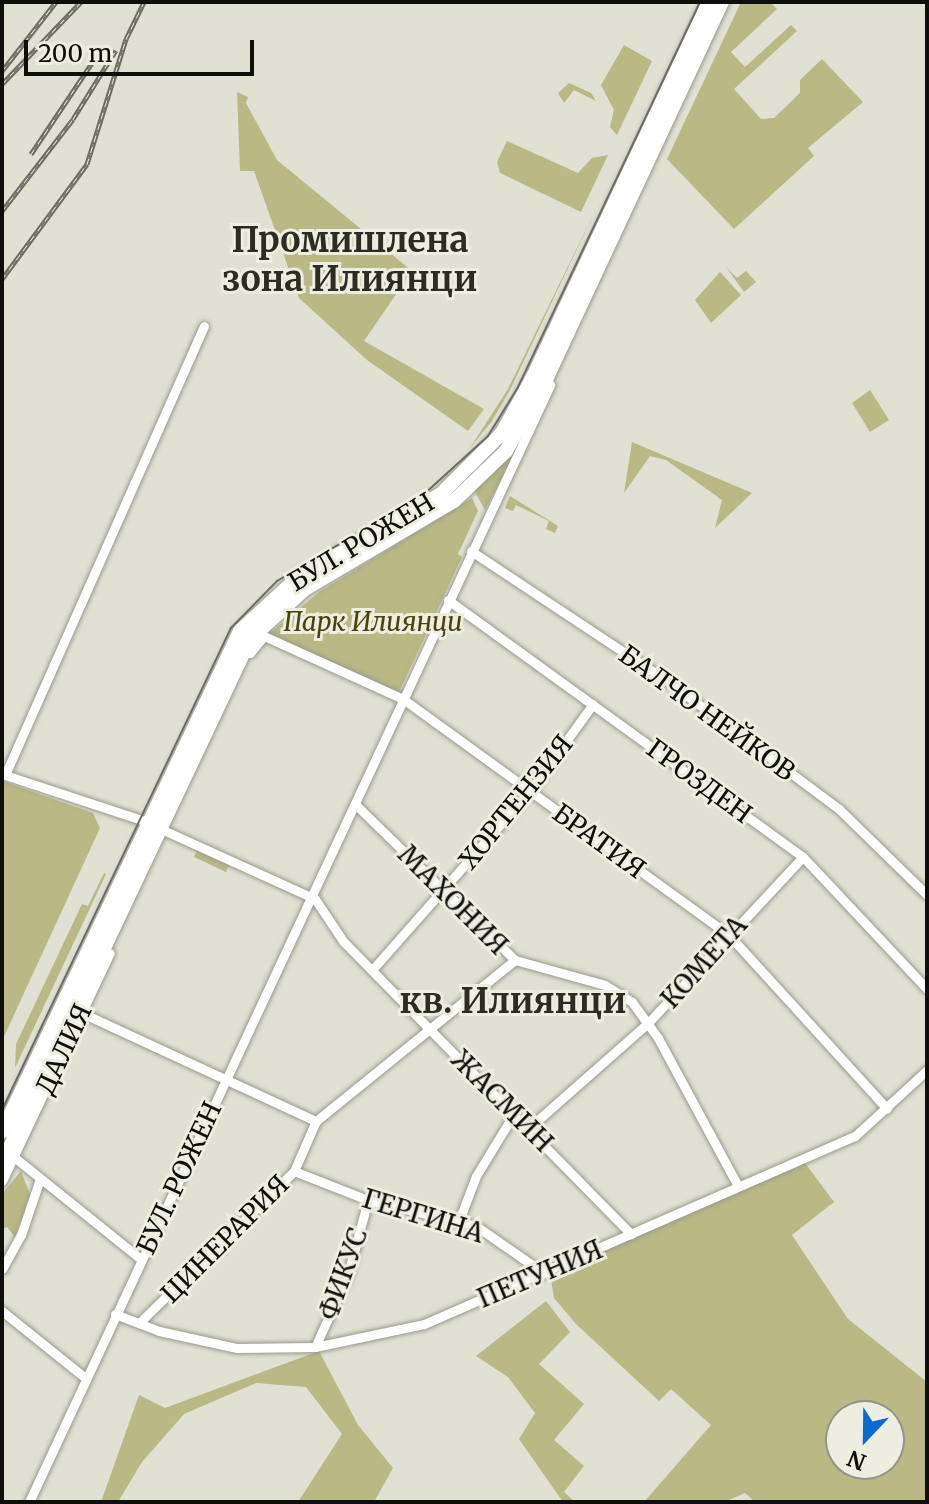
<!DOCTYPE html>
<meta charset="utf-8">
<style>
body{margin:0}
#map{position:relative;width:929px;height:1504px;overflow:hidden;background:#e0e0d3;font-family:Merriweather,serif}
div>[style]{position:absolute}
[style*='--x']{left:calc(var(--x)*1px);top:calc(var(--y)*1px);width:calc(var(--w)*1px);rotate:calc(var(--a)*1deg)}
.green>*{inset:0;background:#bab885}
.roads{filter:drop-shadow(0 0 2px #99998d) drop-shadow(0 0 2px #99998d)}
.minor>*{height:9px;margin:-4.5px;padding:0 4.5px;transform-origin:4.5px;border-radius:4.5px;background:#fff}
.primary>*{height:14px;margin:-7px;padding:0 7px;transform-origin:7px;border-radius:7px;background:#fff}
.tram>*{height:2px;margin:-1px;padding:0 1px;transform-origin:1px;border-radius:1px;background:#6c6c64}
.rail>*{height:5px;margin-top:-2.5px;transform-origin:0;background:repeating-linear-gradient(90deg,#edede0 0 6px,#6c6c64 0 12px);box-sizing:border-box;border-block:2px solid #6c6c64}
span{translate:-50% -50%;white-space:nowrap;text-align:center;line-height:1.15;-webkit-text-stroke:6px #edede0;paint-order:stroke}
.street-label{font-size:26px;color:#0e0e0a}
.park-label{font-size:26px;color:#48440b;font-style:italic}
.district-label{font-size:34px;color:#2d2c22;font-weight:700}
.frame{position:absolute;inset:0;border:4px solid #0e0e0a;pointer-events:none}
.north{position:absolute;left:825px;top:1400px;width:80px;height:80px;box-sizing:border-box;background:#edede0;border:2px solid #94948a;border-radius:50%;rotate:202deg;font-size:22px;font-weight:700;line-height:32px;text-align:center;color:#0e0e0a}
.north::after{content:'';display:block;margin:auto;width:28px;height:36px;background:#076bd4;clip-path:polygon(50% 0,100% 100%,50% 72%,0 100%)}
.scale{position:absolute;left:24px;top:40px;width:230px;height:36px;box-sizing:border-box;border:4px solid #0e0e0a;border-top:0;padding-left:10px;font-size:24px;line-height:28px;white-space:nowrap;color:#0e0e0a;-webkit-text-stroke:6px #edede0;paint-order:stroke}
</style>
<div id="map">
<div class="green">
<i style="clip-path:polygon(741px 2px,770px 2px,777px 9px,731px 52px,745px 67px,791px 25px,797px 31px,734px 89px,761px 119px,774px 118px,800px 93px,800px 80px,822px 59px,863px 102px,808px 148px,814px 156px,734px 229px,667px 159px)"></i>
<i style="clip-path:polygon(624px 45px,652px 61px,617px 135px,610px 127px,614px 110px,601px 85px)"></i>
<i style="clip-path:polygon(569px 83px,591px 93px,596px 101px,574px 90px,564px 103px,558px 93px)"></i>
<i style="clip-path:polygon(237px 92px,248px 97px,246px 103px,277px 160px,412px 271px,364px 341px,484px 409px,468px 431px,367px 360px,299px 298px,254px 171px,240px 171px)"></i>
<i style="clip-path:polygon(507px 141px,578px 173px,592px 158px,608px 155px,581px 212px,500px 173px,497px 162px)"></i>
<i style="clip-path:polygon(597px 207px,510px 390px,492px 421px,470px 448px,508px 389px)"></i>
<i style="clip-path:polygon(726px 267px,737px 278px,746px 271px,756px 282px,744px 292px)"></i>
<i style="clip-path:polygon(720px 272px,741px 295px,711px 323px,695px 300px)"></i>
<i style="clip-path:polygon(870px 390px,889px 420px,870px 432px,852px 403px)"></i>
<i style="clip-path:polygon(528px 427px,485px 510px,474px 490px)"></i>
<i style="clip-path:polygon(632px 442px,752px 493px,715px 528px,722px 500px,666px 460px,650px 456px,624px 493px)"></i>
<i style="clip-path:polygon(510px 496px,558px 526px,555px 533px,546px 529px,549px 521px,516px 505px,513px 511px,505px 508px)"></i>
<i style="clip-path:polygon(472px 498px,478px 511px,458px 554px,462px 557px,399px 692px,269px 634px,319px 592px)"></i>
<i style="clip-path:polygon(2px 781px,93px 813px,100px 828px,2px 1041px)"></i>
<i style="clip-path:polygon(197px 851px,229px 865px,226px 872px,194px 857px)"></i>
<i style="clip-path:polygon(104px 873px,106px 874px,15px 1068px,16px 1044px,82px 904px,88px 906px)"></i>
<i style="clip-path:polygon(evenodd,805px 1163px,834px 1202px,792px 1235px,848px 1319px,927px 1382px,927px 1502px,755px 1502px,745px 1493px,724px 1502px,644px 1502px,711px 1425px,671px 1389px,659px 1401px,576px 1324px,554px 1298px,550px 1274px,805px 1163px,841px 1416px,889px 1416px,889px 1464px,841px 1464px,841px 1416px)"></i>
<i style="clip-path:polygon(21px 1171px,30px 1194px,15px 1237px,7px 1227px,2px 1229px,2px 1194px)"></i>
<i style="clip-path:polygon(546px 1301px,570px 1332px,539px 1364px,584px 1404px,554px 1440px,584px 1466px,564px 1492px,575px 1502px,563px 1502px,519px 1439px,535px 1413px,508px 1377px,476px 1356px)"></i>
<i style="clip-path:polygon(319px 1351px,358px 1425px,393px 1468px,374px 1502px,298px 1502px,342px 1434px,306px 1387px,256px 1383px,184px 1414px,142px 1462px,118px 1502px,101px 1502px,139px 1395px,165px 1408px)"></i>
</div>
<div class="roads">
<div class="minor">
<i style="--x:471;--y:551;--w:234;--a:33.5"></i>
<i style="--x:666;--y:680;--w:216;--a:36.7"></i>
<i style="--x:839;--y:809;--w:123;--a:44.3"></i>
<i style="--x:448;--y:600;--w:438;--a:35.9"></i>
<i style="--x:803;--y:857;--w:181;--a:46.8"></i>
<i style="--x:250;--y:653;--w:22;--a:-51"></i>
<i style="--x:264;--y:636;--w:153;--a:24.4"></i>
<i style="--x:403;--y:699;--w:401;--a:35.9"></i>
<i style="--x:728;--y:934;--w:236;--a:47.7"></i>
<i style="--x:2;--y:774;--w:144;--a:18.2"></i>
<i style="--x:139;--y:819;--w:193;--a:24.4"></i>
<i style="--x:315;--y:899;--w:50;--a:56.3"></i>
<i style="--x:343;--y:941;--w:411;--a:45.5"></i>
<i style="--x:5;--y:775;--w:491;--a:-66.1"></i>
<i style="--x:355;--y:804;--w:223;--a:44.3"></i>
<i style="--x:515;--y:960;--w:93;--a:15.5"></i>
<i style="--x:605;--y:985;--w:32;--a:32"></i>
<i style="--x:632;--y:1002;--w:44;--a:54.2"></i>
<i style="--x:658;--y:1038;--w:168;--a:61.6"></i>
<i style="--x:372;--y:970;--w:239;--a:-48.6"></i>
<i style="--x:530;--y:791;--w:107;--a:-54.1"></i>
<i style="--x:82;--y:1013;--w:258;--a:24.8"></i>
<i style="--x:530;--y:1127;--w:157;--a:-41.4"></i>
<i style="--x:648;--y:1023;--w:227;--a:-47"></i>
<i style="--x:14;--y:1157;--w:163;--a:38.8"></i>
<i style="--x:294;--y:1171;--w:79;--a:21.4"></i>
<i style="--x:368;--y:1200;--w:111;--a:13.5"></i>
<i style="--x:476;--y:1226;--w:83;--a:34.7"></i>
<i style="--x:2;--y:1181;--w:252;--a:-64.7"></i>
<i style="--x:458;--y:1223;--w:50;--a:-69"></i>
<i style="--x:476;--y:1176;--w:75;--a:-58.6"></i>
<i style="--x:2;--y:1269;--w:39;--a:-61"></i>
<i style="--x:21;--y:1235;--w:59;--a:-71.3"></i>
<i style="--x:2;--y:1311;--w:105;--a:38.8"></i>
<i style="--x:115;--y:1314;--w:47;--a:21.1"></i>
<i style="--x:159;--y:1331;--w:80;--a:12.3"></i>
<i style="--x:237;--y:1348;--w:78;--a:-0.7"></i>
<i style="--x:315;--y:1347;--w:111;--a:-11.9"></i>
<i style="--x:424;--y:1324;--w:470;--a:-23.6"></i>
<i style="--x:855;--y:1136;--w:98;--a:-42.5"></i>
<i style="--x:139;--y:1323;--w:217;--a:-44.4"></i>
<i style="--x:294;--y:1171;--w:55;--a:-66.3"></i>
<i style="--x:316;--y:1121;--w:256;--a:-39"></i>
<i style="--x:315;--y:1347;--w:80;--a:-65.7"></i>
<i style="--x:348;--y:1274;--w:77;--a:-74.9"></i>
<i style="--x:29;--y:1502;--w:1233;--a:-64.99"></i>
</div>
<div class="primary">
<i style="--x:2;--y:1132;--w:555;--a:-64.59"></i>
<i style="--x:240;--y:631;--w:76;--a:-42.9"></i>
<i style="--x:296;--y:579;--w:168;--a:-30.4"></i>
<i style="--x:441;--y:494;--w:86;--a:-45"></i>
<i style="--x:502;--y:433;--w:66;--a:-61.1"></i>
<i style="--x:534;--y:375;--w:412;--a:-64.9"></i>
<i style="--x:2;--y:1164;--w:581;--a:-64.71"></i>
<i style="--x:250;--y:639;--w:74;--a:-42.3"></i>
<i style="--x:305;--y:589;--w:173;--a:-30.6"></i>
<i style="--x:454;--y:501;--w:72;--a:-43.9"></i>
<i style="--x:506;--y:451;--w:73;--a:-60.3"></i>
<i style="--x:542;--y:388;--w:426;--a:-65"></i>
</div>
</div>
<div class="tram">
<i style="--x:2;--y:1110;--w:534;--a:-64.59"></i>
<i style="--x:231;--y:628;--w:66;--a:-45.6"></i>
<i style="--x:277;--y:581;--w:169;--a:-30.5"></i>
<i style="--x:423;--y:495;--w:88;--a:-42.2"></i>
<i style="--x:488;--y:436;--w:57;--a:-58.5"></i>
<i style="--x:518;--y:387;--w:426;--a:-64.7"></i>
</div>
<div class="rail">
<i style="--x:2;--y:71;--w:88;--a:-52"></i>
<i style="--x:2;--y:84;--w:114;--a:-46.1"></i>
<i style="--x:31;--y:154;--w:124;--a:-56.2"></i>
<i style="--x:2;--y:211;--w:116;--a:-52.3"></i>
<i style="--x:73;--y:119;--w:81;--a:-58.1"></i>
<i style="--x:2;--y:279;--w:143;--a:-53.5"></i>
<i style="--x:87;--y:164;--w:131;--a:-72.7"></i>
<i style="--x:126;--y:39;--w:41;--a:-64.1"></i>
</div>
<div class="street-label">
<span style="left:361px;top:542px;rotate:-31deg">БУЛ. РОЖЕН</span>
<span style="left:707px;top:713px;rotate:36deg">БАЛЧО НЕЙКОВ</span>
<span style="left:699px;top:781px;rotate:36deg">ГРОЗДЕН</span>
<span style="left:516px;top:802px;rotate:-51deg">ХОРТЕНЗИЯ</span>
<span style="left:599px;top:841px;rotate:36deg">БРАТИЯ</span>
<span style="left:453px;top:900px;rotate:45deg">МАХОНИЯ</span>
<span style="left:704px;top:962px;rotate:-48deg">КОМЕТА</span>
<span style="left:64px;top:1049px;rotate:-65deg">ДАЛИЯ</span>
<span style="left:502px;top:1101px;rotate:45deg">ЖАСМИН</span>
<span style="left:179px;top:1178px;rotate:-65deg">БУЛ. РОЖЕН</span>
<span style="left:423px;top:1216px;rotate:17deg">ГЕРГИНА</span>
<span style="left:225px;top:1239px;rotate:-45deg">ЦИНЕРАРИЯ</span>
<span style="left:343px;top:1274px;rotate:-70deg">ФИКУС</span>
<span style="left:540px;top:1274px;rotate:-23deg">ПЕТУНИЯ</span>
</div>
<div class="park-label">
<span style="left:373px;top:622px">Парк Илиянци</span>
</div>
<div class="district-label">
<span style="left:350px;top:260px">Промишлена<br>зона Илиянци</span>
<span style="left:513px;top:1002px">кв. Илиянци</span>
</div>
<div class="frame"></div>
<div class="north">N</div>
<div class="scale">200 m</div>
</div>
